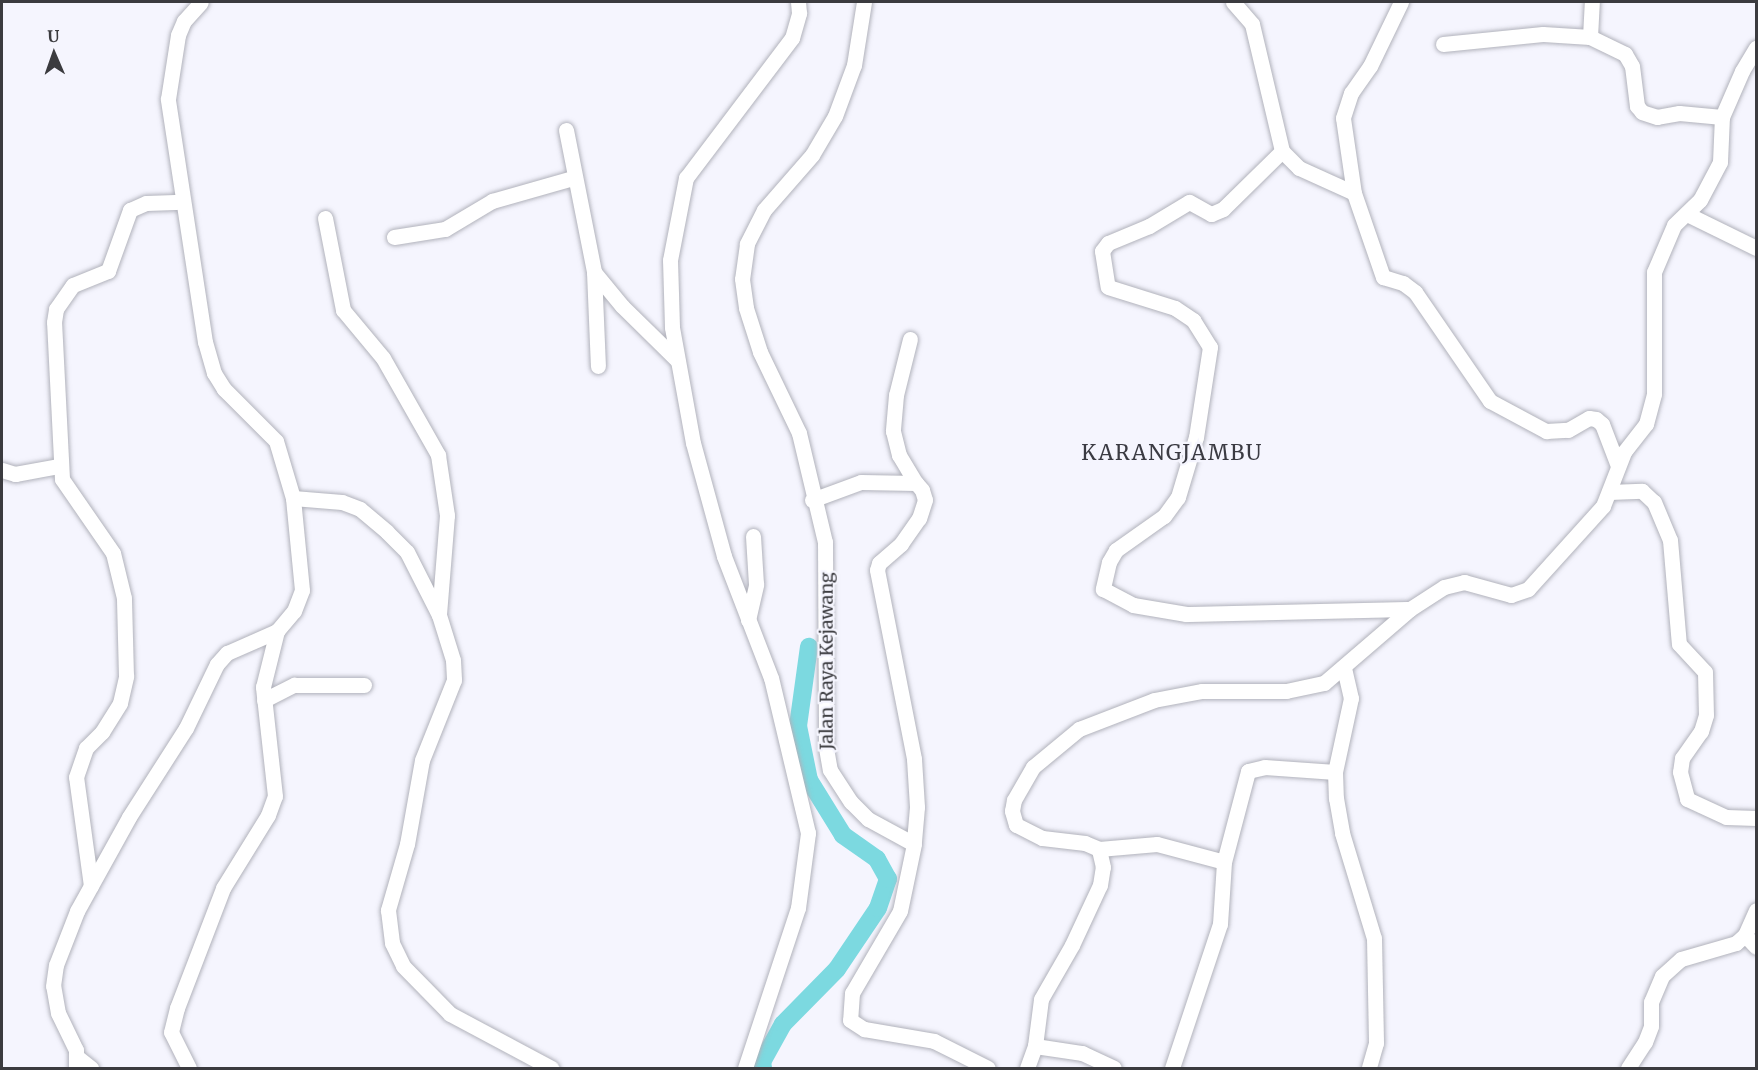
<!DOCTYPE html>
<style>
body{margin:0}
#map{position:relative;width:1758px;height:1070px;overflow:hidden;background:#f5f5fe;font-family:Merriweather,serif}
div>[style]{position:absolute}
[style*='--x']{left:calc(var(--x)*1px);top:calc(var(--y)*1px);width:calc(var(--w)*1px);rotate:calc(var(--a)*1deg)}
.river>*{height:18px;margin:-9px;padding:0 9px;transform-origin:9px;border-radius:9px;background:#7cd9e0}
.roads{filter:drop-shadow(0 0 2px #b1b2bb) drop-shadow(0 0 2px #b1b2bb)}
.minor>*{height:15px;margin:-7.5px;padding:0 7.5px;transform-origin:7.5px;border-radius:7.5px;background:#fff}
span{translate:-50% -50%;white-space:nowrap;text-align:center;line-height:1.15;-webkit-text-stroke:4.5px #f5f5fe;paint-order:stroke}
.street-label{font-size:18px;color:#3b3b3f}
.quarter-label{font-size:21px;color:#3b3b43;letter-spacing:1.5px}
.frame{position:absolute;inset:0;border:3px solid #3b3b3f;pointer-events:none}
.north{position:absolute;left:24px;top:24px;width:60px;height:60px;-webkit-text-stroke:4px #f5f5fe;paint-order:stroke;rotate:358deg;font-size:16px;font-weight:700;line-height:24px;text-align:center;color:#3b3b3f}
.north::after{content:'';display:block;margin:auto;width:21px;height:27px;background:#3b3b3f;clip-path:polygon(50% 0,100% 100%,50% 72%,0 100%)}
</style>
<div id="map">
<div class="river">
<i style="--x:763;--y:1068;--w:6;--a:-99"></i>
<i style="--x:762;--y:1062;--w:43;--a:-61.1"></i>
<i style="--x:783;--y:1024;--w:77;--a:-45.5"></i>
<i style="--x:837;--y:969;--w:73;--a:-56.1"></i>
<i style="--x:878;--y:908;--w:31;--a:-71"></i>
<i style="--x:888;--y:879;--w:23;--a:-119"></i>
<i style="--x:877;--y:859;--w:42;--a:-144.8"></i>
<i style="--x:843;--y:835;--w:65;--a:-121.7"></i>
<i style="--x:809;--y:780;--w:55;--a:-101.5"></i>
<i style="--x:798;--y:726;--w:80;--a:-82.1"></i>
</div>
<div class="roads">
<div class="minor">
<i style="--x:864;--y:2;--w:64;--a:99"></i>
<i style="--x:854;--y:65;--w:54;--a:110.4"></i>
<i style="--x:835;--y:116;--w:45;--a:120.5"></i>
<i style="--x:812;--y:155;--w:73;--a:131.1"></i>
<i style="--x:764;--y:210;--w:38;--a:117"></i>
<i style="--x:747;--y:244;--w:35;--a:98"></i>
<i style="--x:742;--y:279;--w:29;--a:82"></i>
<i style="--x:746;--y:308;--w:46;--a:72.3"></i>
<i style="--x:760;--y:352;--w:90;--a:64.3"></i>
<i style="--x:799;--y:433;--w:112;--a:76.6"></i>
<i style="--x:825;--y:542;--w:206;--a:89.7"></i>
<i style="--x:826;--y:748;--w:22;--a:80"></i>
<i style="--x:830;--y:770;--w:38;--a:57"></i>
<i style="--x:851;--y:802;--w:24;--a:45"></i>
<i style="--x:868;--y:819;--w:52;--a:28.5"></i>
<i style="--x:914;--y:844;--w:68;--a:101.8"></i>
<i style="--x:900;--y:911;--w:95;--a:120.3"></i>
<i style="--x:852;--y:993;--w:27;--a:94"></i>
<i style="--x:850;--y:1020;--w:17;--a:33"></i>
<i style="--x:864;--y:1029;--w:71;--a:9.7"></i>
<i style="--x:934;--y:1041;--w:60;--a:26.6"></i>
<i style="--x:1233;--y:2;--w:29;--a:49"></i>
<i style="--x:1252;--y:24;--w:130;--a:76.7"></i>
<i style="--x:1282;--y:151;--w:24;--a:45"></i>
<i style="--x:1299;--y:168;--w:60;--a:24.4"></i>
<i style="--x:1401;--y:2;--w:71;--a:115.8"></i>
<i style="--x:1370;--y:66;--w:33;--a:125"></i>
<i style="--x:1351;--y:93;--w:26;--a:108"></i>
<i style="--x:1343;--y:118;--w:76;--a:81.7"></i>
<i style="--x:1354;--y:193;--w:89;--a:71"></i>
<i style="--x:1383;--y:277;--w:21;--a:17"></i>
<i style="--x:1403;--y:283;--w:15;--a:37"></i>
<i style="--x:1415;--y:292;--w:132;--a:55.5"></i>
<i style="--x:1490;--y:401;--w:64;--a:28.2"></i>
<i style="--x:1546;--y:431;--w:22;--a:-3"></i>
<i style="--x:1568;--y:430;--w:24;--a:-30"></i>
<i style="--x:1589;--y:418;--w:7;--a:8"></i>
<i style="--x:1596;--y:419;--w:8;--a:40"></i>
<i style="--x:1602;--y:424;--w:45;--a:69.1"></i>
<i style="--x:1443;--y:44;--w:100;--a:-5.7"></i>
<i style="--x:1543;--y:34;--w:47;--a:3.7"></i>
<i style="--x:1722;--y:117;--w:50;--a:-66.5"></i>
<i style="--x:1742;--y:71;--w:27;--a:-59"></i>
<i style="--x:566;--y:130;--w:145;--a:78.8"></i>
<i style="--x:594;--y:272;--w:94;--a:87.6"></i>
<i style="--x:1282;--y:151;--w:83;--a:135.5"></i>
<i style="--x:1223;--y:209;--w:13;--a:157"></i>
<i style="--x:1211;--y:214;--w:25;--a:-151"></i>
<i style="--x:1189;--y:202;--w:47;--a:149"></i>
<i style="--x:1149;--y:226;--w:44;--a:157.5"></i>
<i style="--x:1108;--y:243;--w:10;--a:127"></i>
<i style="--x:1102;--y:251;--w:36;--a:81"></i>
<i style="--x:1108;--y:287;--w:70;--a:17.4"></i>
<i style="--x:1175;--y:308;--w:22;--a:34"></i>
<i style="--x:1193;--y:320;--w:32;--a:58"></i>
<i style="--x:1210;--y:347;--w:91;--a:98.8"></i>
<i style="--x:1196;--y:437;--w:63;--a:106.7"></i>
<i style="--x:1178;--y:497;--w:24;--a:126"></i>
<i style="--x:1164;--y:516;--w:59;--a:144.7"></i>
<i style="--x:1116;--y:550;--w:14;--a:120"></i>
<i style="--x:1109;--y:562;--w:28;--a:103"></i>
<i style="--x:1103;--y:589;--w:34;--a:28"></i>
<i style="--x:1133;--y:605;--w:54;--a:9.6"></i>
<i style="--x:1186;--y:614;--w:224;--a:-1.3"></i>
<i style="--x:1687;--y:214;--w:77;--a:26.2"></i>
<i style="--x:325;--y:218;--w:94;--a:78.9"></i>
<i style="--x:343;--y:310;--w:62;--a:50.2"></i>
<i style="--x:383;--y:358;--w:112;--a:60.4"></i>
<i style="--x:438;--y:455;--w:61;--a:81.5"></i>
<i style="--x:447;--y:515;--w:100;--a:94.6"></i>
<i style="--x:394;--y:237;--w:52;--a:-8.9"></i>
<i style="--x:445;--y:229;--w:55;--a:-30.8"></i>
<i style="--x:492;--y:201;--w:84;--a:-15.9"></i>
<i style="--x:594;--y:272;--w:44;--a:50.5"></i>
<i style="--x:622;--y:306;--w:78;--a:44.5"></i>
<i style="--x:910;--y:339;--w:58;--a:104"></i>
<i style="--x:896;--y:395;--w:36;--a:95"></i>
<i style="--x:893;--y:431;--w:25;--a:76"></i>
<i style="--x:899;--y:455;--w:33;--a:59"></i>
<i style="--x:2;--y:470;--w:14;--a:17"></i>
<i style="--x:15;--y:474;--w:45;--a:-10.3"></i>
<i style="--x:1609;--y:492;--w:33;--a:-2"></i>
<i style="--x:1642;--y:491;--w:16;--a:43"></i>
<i style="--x:1654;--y:502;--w:41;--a:67.2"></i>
<i style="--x:1670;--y:540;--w:104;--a:85.1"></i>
<i style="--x:1679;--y:644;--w:38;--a:47"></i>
<i style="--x:1705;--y:672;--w:43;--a:88.7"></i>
<i style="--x:1706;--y:715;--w:17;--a:107"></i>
<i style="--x:1701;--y:731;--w:33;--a:125"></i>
<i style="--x:1682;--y:758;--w:14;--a:98"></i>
<i style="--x:1680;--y:772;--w:28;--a:75"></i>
<i style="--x:1687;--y:799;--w:43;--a:24.8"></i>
<i style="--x:1726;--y:817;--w:30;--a:2"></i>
<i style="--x:293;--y:498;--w:49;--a:4.7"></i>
<i style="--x:342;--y:502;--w:19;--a:21"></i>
<i style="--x:360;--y:509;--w:35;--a:40"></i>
<i style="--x:387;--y:532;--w:28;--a:45"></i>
<i style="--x:407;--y:552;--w:71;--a:63.1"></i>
<i style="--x:439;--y:615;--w:47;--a:72.7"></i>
<i style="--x:453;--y:660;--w:20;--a:87"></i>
<i style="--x:454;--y:680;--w:86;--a:111.8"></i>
<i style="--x:422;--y:760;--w:85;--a:100.1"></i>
<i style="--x:407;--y:844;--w:69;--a:106.1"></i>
<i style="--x:388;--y:910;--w:33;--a:83"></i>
<i style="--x:392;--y:943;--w:25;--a:64"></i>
<i style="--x:403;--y:966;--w:67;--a:45.6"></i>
<i style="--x:450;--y:1014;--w:115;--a:28.1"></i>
<i style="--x:812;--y:500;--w:52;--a:-20.2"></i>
<i style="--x:861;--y:482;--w:55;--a:1"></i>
<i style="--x:916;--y:483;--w:9;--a:49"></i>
<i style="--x:922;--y:490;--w:10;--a:73"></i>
<i style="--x:925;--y:500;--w:19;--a:108"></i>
<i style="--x:919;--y:518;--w:32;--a:125"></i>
<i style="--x:901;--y:544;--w:29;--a:139"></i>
<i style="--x:879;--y:563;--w:7;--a:106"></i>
<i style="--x:877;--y:570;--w:193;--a:78.9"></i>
<i style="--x:914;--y:759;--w:48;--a:86.4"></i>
<i style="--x:917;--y:807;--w:37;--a:95"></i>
<i style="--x:748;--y:620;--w:37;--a:-77"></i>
<i style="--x:756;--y:584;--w:48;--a:-93.6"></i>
<i style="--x:1344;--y:668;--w:31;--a:77"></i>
<i style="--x:1351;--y:698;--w:76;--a:102.2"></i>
<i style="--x:1335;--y:772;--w:26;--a:88"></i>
<i style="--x:1336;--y:798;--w:36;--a:80"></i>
<i style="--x:1342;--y:833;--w:110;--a:73.1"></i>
<i style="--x:1374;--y:938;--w:105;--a:88.9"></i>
<i style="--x:1376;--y:1043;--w:26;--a:106"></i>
<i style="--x:264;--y:700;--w:34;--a:-27"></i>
<i style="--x:294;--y:685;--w:70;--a:0"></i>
<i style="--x:1099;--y:849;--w:58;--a:-4.9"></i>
<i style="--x:1157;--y:844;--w:69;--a:15"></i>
<i style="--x:91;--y:886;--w:110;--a:-97.8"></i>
<i style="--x:76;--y:777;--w:31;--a:-71"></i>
<i style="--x:86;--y:748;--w:23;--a:-45"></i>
<i style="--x:102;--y:732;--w:34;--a:-58"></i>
<i style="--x:120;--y:703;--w:28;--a:-77"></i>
<i style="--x:126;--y:676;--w:78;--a:-91.5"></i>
<i style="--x:124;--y:598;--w:46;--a:-103.7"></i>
<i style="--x:113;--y:553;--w:90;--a:-124.6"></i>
<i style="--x:62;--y:479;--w:157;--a:-92.9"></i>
<i style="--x:54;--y:322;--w:13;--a:-81"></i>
<i style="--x:56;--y:309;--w:29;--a:-55"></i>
<i style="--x:73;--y:285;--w:38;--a:-22"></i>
<i style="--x:108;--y:271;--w:65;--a:-70.2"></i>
<i style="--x:130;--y:210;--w:17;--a:-24"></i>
<i style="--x:146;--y:203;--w:36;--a:-2"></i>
<i style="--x:1745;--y:935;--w:16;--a:47"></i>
<i style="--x:1035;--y:1046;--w:48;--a:8.5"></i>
<i style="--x:1082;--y:1053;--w:35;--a:25"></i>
<i style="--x:77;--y:1057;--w:18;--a:38"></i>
<i style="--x:76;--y:1068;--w:18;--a:-90"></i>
<i style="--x:76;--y:1050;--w:41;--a:-115.9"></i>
<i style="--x:58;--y:1013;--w:27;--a:-100"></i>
<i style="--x:53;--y:986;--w:21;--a:-82"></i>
<i style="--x:56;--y:965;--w:58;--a:-68.7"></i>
<i style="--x:77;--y:911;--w:107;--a:-61"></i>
<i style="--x:129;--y:817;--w:106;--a:-57.4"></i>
<i style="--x:186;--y:728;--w:71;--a:-64.2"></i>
<i style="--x:217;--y:664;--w:15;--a:-48"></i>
<i style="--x:227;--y:653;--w:55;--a:-23.7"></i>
<i style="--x:277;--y:631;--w:26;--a:-50"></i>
<i style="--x:294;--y:611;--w:22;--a:-69"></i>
<i style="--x:302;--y:590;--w:92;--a:-95.6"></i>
<i style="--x:293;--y:498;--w:59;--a:-106.6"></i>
<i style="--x:276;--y:441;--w:74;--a:-135"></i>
<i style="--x:224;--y:389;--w:19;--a:-122"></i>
<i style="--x:214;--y:373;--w:32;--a:-106"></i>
<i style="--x:205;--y:342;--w:246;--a:-98.7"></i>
<i style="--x:168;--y:99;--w:65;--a:-81.1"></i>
<i style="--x:178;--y:35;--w:15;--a:-67"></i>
<i style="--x:184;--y:21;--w:25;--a:-48"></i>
<i style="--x:189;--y:1068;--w:40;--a:-116.6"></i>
<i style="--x:171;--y:1032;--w:25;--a:-76"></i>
<i style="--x:177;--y:1008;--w:129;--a:-69"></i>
<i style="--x:223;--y:888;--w:86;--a:-58.3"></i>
<i style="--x:268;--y:815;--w:20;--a:-70"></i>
<i style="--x:275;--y:796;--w:110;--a:-96.3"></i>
<i style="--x:263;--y:687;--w:58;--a:-76"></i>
<i style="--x:745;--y:1068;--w:169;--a:-71.7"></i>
<i style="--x:798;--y:908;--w:76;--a:-82.4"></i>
<i style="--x:808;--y:833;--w:159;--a:-103.4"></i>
<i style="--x:771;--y:678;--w:131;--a:-111.1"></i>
<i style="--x:724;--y:556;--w:117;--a:-105.3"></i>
<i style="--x:693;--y:443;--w:118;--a:-100.3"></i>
<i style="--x:672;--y:327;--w:67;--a:-91.7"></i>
<i style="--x:670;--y:260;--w:84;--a:-79"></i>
<i style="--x:686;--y:178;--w:176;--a:-52.9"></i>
<i style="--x:792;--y:38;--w:26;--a:-74"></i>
<i style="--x:799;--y:13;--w:11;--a:-95"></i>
<i style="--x:1027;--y:1068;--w:23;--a:-70"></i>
<i style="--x:1035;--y:1046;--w:47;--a:-82.7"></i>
<i style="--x:1041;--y:999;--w:62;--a:-60.1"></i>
<i style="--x:1072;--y:945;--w:66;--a:-65"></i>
<i style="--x:1100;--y:885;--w:18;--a:-81"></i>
<i style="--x:1103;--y:867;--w:18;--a:-103"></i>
<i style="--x:1099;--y:849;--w:15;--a:-157"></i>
<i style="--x:1085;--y:843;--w:43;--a:-173.4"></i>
<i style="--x:1042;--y:838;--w:29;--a:-153"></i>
<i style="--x:1016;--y:825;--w:15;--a:-106"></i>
<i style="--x:1012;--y:811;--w:11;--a:-80"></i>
<i style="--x:1014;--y:800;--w:38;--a:-60"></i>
<i style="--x:1033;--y:767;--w:60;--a:-39.6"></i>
<i style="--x:1079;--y:729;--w:80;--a:-21.1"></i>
<i style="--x:1154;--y:700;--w:49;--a:-10.6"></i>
<i style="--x:1202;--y:691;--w:84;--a:0"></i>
<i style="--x:1286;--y:691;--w:39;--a:-12"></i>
<i style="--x:1324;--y:683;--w:113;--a:-40.7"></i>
<i style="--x:1410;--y:609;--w:40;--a:-32.9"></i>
<i style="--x:1444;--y:587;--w:21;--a:-14"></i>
<i style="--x:1464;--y:582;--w:49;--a:15.5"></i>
<i style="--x:1511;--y:595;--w:18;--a:-19"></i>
<i style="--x:1528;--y:589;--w:112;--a:-47.9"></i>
<i style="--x:1603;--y:506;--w:58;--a:-68.7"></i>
<i style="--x:1624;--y:452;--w:36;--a:-52"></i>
<i style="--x:1646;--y:424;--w:31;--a:-75"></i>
<i style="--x:1654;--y:394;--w:122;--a:-90"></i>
<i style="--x:1654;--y:272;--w:51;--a:-66.9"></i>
<i style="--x:1674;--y:225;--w:36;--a:-44"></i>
<i style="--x:1700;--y:200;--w:43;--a:-62.2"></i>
<i style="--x:1720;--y:162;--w:45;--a:-87.5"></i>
<i style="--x:1722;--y:117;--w:43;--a:-174.7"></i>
<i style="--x:1679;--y:113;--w:22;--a:170"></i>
<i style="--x:1657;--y:117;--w:16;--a:-162"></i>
<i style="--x:1642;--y:112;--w:8;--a:-130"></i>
<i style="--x:1637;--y:106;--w:40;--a:-97.1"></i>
<i style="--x:1632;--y:66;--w:14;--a:-120"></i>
<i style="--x:1625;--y:54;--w:39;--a:-154"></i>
<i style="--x:1590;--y:37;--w:35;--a:-87"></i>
<i style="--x:1172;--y:1068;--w:152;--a:-71.6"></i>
<i style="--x:1220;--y:924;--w:62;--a:-86.3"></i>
<i style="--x:1224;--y:862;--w:94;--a:-75.2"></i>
<i style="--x:1248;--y:771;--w:17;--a:-13"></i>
<i style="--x:1265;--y:767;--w:70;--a:4.1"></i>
<i style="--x:1628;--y:1068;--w:31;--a:-57"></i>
<i style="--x:1645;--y:1042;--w:17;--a:-69"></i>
<i style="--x:1651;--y:1026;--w:24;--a:-90"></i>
<i style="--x:1651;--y:1002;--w:28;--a:-67"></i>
<i style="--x:1662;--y:976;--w:25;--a:-42"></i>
<i style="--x:1681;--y:959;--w:57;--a:-16.2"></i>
<i style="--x:1736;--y:943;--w:12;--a:-42"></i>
<i style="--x:1745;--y:935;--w:27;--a:-66"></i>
</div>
</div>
<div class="street-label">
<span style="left:827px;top:661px;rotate:-90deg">Jalan Raya Kejawang</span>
</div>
<div class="quarter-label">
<span style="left:1172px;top:453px">KARANGJAMBU</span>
</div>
<div class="frame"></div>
<div class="north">U</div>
</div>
